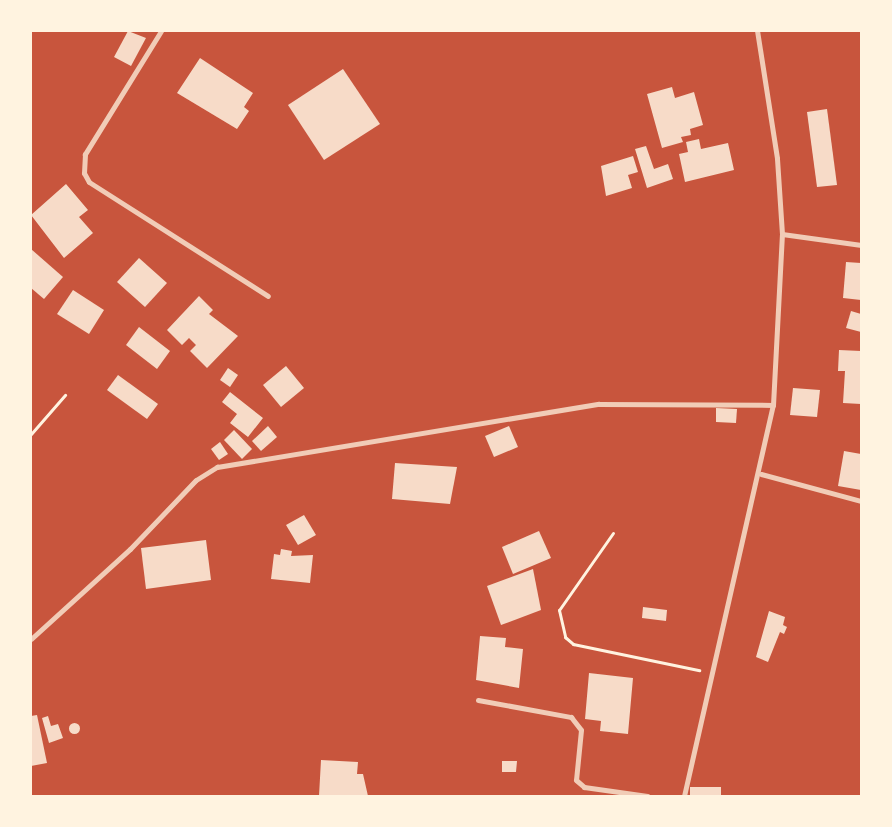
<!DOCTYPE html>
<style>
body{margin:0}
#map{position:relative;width:892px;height:827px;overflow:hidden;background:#c8553d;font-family:Commissioner,sans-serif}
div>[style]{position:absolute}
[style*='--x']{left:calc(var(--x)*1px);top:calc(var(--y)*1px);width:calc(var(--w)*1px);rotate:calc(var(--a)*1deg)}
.building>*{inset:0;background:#f7dbc8}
.round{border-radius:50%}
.path>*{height:3px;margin:-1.5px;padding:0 1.5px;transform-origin:1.5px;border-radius:1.5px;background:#fff3e0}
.minor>*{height:5px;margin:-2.5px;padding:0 2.5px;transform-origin:2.5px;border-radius:2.5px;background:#f1ccb7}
span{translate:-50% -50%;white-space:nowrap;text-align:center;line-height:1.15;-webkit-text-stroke:5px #fff3e0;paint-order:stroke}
.frame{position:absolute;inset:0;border:32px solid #fff3e0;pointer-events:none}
</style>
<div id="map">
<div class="building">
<i style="clip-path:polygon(128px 31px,146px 38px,131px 66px,114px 57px)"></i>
<i style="clip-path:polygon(200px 58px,253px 93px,244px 107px,249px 111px,237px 129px,177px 93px)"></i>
<i style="clip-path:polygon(343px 69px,380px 124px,324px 160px,288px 105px)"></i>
<i style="clip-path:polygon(672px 87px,675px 98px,694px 92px,703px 125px,690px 129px,691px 135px,681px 137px,683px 142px,662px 148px,647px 94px)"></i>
<i style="clip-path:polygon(827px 109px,837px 185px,817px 187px,807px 112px)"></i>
<i style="clip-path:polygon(699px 139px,701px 149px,728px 143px,734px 170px,685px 182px,679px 154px,688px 152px,686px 142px)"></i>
<i style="clip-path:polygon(646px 146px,654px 169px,668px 164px,673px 179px,647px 188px,635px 149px)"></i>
<i style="clip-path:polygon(633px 156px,638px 172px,628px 175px,632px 188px,606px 196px,601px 166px)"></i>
<i style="clip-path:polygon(66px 184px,88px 210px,79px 217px,93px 233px,64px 258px,31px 215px)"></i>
<i style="clip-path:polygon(31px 249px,63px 277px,44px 299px,31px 288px)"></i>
<i style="clip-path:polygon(139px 258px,167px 283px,145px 307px,117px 282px)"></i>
<i style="clip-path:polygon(846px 262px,861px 263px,861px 300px,843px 298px)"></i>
<i style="clip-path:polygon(73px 290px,104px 310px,89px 334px,57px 314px)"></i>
<i style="clip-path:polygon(199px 296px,213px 310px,209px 314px,238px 336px,207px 368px,190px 351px,196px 345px,189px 338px,182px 345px,167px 330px)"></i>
<i style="clip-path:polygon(851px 311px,861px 314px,861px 332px,846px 328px)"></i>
<i style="clip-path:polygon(139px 327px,170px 351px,157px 369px,126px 345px)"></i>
<i style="clip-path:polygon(839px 350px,861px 351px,861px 404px,843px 403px,845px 371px,838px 371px)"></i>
<i style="clip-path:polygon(286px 366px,304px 388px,281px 407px,263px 385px)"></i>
<i style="clip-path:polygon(228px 368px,238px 375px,230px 387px,220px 380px)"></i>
<i style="clip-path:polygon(118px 375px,158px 404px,147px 419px,107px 390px)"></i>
<i style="clip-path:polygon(793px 388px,820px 390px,817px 417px,790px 415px)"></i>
<i style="clip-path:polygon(230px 392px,263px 418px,248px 437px,230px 423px,237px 414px,222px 402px)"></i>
<i style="clip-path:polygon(716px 408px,737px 409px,736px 423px,716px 422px)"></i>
<i style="clip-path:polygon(268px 426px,277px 437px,261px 451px,252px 441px)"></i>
<i style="clip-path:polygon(509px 426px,518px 447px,494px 457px,485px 436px)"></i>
<i style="clip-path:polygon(234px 430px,252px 449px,242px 459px,224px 440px)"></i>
<i style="clip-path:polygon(220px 442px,228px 454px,219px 460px,211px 449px)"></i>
<i style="clip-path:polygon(844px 451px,861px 454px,861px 490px,838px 486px)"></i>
<i style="clip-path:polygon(395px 463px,457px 467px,450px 504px,392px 499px)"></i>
<i style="clip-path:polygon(304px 515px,316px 535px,298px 545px,286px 525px)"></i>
<i style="clip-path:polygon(539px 531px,551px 558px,513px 574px,502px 547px)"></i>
<i style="clip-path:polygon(206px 540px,211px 580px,146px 589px,141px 548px)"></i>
<i style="clip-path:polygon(281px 549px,292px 551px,291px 556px,313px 555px,310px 583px,271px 579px,274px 554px,280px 555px)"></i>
<i style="clip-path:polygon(533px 569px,541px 610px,501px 625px,487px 586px)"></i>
<i style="clip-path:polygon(643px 607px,667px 610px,666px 621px,642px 618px)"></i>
<i style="clip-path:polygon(769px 611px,785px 617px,783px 625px,787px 627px,784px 634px,780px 632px,768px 662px,756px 657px)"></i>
<i style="clip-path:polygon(480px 636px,506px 638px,505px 647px,523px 649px,519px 688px,476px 680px)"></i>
<i style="clip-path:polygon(589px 673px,633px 678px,628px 734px,600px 731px,601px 721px,585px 719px)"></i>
<i style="clip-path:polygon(37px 715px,47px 763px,31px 766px,31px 716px)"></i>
<i style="clip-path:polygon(48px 716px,51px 726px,58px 724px,63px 738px,49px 743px,42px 718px)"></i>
<i class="round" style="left:68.5px;top:722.5px;width:11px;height:11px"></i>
<i style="clip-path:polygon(321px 760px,358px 762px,357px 774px,363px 774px,368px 796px,319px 796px)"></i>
<i style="clip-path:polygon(502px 761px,517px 761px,516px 772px,502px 772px)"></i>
<i style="clip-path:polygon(690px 787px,721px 787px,721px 796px,690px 796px)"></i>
</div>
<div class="path">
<i style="--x:31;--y:434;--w:52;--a:-48.9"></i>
<i style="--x:613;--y:533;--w:94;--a:125"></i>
<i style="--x:559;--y:610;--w:28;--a:77"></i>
<i style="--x:565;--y:637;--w:11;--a:41"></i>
<i style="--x:573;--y:644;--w:129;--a:11.7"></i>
</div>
<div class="minor">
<i style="--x:161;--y:31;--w:145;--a:121.7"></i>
<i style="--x:85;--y:154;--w:19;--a:93"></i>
<i style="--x:84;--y:173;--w:10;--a:61"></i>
<i style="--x:89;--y:182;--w:212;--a:32.5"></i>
<i style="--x:782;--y:234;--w:80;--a:7.9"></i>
<i style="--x:761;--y:474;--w:104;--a:15.1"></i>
<i style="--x:31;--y:639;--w:134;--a:-42.3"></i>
<i style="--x:130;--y:549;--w:95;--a:-46.3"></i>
<i style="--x:196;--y:480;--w:25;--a:-32"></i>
<i style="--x:217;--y:467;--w:387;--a:-9.4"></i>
<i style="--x:599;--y:404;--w:174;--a:0.3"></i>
<i style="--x:478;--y:700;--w:95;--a:10.4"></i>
<i style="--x:571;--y:717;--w:16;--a:52"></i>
<i style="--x:581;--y:730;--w:50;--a:95.7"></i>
<i style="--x:576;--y:780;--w:11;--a:41"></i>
<i style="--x:584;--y:787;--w:64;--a:8.1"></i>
<i style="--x:684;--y:796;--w:401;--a:-77.2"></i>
<i style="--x:773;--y:405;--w:171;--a:-87"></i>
<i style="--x:782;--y:234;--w:76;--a:-93.8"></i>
<i style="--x:777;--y:158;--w:129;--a:-98.9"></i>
</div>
<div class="frame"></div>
</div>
